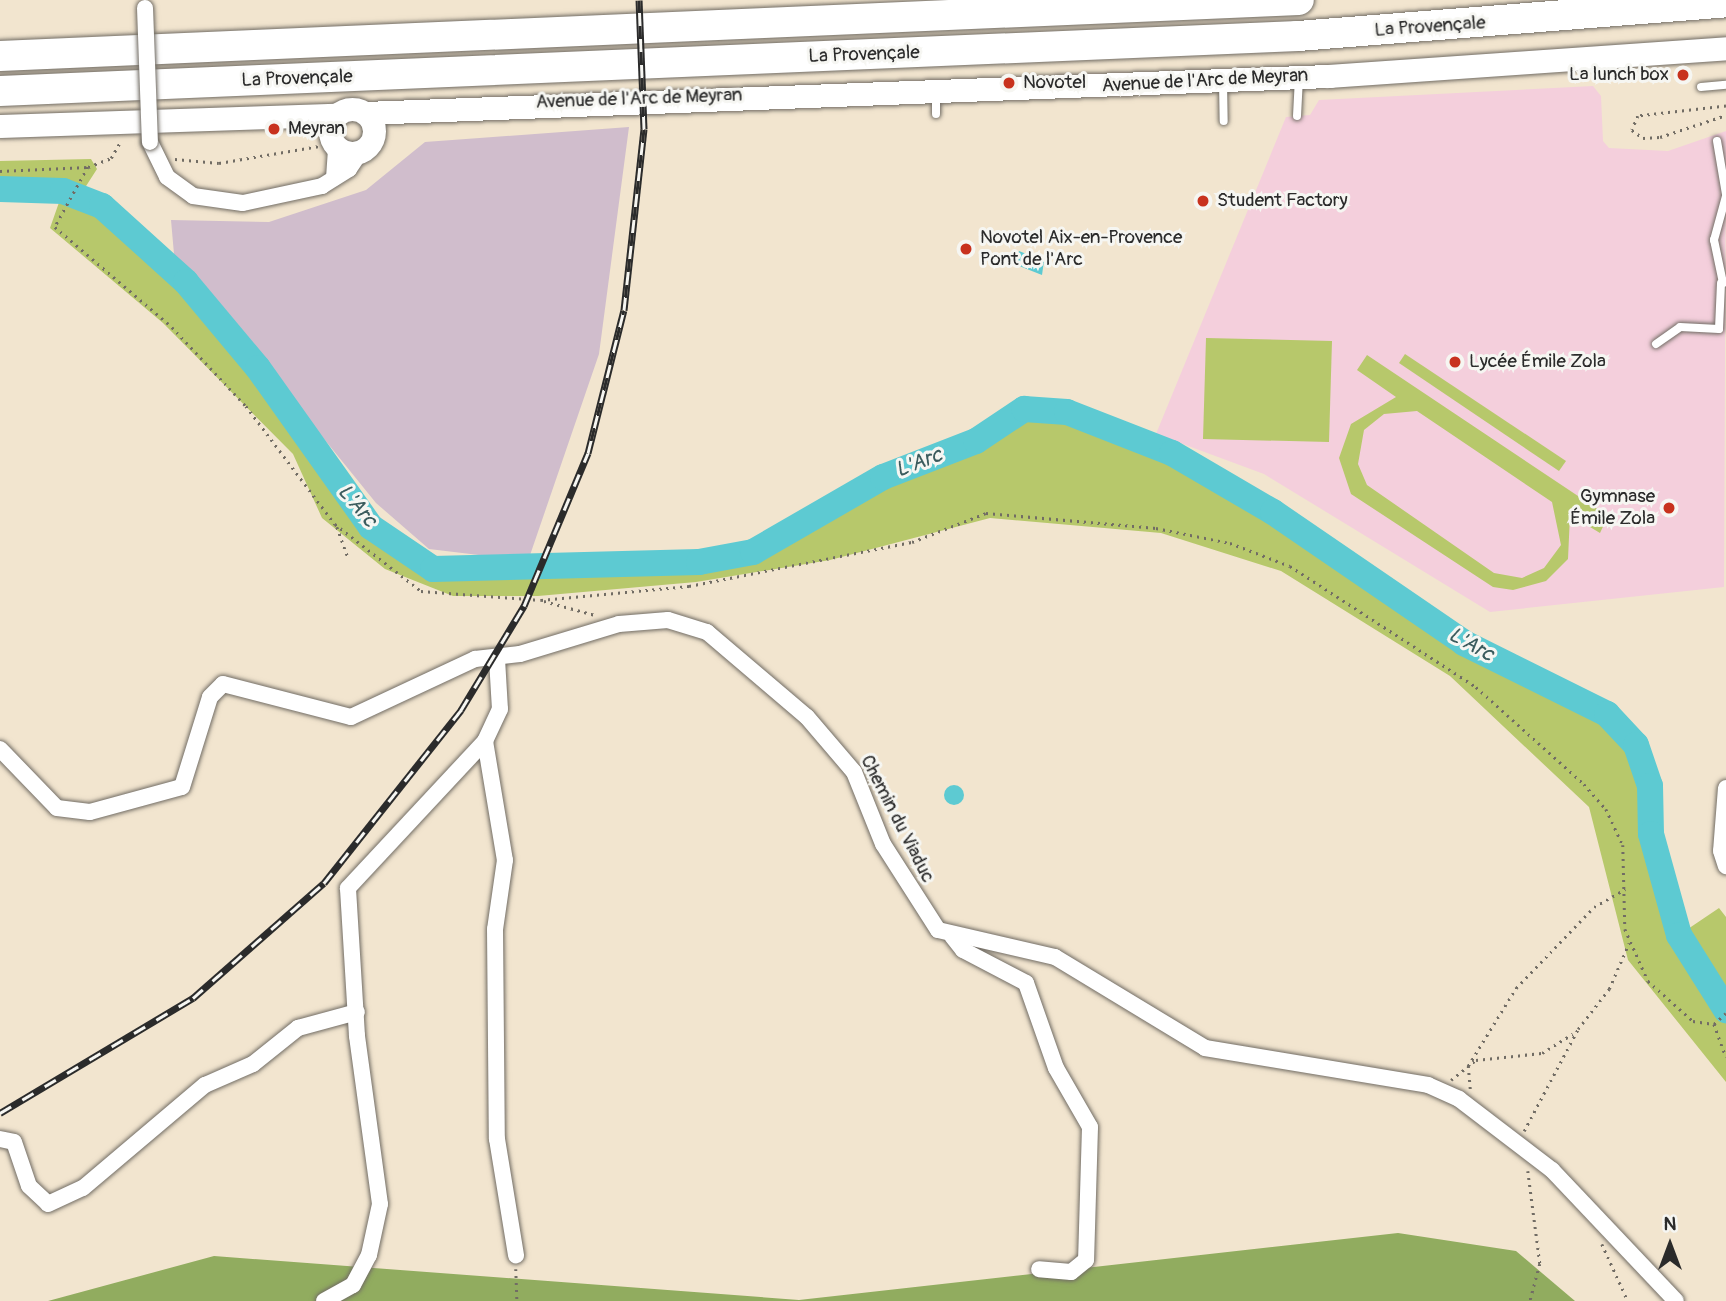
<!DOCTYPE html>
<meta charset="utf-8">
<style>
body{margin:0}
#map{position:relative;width:1726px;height:1301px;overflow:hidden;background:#f2e5cf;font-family:Pangolin,sans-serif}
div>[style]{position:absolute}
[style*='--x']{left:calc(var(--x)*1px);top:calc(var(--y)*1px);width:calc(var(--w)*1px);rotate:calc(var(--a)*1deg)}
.built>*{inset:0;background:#f4cfdc}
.industrial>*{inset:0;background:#d0bdcc}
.green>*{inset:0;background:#b7c86b}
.forest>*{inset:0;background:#91ac5f}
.water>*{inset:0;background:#5dcad2}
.round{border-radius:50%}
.river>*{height:26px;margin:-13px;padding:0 13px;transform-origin:13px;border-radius:13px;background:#5dcad2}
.path>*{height:2.5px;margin-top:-1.25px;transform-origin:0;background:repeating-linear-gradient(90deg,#716c64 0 2px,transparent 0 7px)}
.roads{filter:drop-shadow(0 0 2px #716c64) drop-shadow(0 0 2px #716c64)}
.lane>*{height:8px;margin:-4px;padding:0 4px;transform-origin:4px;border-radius:4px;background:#fff}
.street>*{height:16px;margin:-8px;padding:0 8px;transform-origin:8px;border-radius:8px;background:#fff}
.secondary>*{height:23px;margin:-11.5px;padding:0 11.5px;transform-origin:11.5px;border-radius:11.5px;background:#fff}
.secondary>.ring{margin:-11.5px;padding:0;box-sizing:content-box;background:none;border:23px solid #fff;border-radius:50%}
.highway>*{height:30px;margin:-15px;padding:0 15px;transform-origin:15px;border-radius:15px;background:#fff}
.rail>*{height:7px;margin-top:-3.5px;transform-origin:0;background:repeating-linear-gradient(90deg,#f6f6f2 0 13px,#2b2b2b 0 26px);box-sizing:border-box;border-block:2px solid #2b2b2b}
.bridges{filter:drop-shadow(0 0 2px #716c64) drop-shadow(0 0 2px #716c64)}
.street-bridge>*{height:16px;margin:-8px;padding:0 8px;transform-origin:8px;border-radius:8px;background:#fff}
.dots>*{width:19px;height:19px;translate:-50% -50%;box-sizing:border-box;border:4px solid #f6f6f2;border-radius:50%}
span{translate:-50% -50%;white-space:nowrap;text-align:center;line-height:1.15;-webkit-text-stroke:6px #f6f6f2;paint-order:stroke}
.street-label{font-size:19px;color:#2b2b2b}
.poi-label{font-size:19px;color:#2b2b2b}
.right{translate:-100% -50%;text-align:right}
.left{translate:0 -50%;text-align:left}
.water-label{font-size:21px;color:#3a5b5d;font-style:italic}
.north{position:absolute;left:1635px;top:1210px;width:70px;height:70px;-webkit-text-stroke:5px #f6f6f2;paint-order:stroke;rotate:0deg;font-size:19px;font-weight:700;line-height:28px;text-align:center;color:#2b2b2b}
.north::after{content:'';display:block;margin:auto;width:24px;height:32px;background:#2b2b2b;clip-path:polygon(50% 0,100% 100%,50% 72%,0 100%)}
</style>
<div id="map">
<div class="built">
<i style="clip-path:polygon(1593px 86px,1601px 96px,1603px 141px,1609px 148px,1668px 151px,1726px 131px,1724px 587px,1490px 612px,1264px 474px,1156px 434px,1286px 117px,1310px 115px,1319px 100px)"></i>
</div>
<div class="industrial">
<i style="clip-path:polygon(629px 127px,599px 354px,528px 561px,429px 549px,376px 503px,174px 254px,171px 220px,269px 222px,366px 190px,425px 142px)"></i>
</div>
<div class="green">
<i style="clip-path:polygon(91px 159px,97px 169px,79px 197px,102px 206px,186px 282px,258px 368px,371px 527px,433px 569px,699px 562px,753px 552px,883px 477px,976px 441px,1024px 409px,1067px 412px,1172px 453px,1478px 649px,1607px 714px,1636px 745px,1679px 935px,1719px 908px,1726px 917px,1726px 1082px,1628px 960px,1589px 807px,1450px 676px,1281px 571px,1161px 533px,990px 518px,830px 560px,696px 582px,538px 596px,453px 596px,385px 569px,322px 518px,293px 454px,163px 323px,50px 228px,63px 191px,0 189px,0 161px)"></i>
<i style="clip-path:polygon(1206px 338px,1332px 341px,1329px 442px,1203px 439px)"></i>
<i style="clip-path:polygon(1405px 354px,1566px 461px,1559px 471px,1399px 363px)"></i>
<i style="clip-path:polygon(evenodd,1367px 355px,1608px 516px,1600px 533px,1570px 515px,1568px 559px,1546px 581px,1513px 590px,1493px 587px,1351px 494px,1339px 458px,1351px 424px,1396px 397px,1357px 370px,1367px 355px,1417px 411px,1552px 502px,1561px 545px,1544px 568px,1522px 578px,1494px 573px,1367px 485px,1358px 464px,1364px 430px,1384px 414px,1417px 411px)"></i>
</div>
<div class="forest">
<i style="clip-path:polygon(1398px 1233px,1516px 1251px,1575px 1301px,48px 1301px,214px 1256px,799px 1300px)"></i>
</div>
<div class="water">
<i style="clip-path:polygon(1019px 251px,1044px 261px,1042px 275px,1014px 264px)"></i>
<i class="round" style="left:944px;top:785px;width:20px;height:20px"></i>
</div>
<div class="river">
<i style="--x:0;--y:189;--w:63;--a:1.8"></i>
<i style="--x:63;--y:191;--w:42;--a:21"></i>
<i style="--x:102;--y:206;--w:113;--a:42.1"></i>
<i style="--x:186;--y:282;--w:112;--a:50.1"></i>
<i style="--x:258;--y:368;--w:195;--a:54.6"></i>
<i style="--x:371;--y:527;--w:75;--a:34.1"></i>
<i style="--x:433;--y:569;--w:266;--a:-1.5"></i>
<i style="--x:699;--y:562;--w:55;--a:-10.5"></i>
<i style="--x:753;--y:552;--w:150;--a:-30"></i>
<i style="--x:883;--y:477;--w:100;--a:-21.2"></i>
<i style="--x:976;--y:441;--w:58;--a:-33.7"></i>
<i style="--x:1024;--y:409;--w:43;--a:4"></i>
<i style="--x:1067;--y:412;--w:113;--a:21.3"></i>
<i style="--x:1172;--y:453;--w:117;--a:30.3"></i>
<i style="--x:1273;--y:512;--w:232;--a:34.4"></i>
<i style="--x:1464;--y:643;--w:160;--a:26.4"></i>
<i style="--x:1607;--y:714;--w:42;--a:46.9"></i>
<i style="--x:1636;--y:745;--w:43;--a:71.1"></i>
<i style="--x:1650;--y:786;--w:48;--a:88.8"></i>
<i style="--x:1651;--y:834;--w:105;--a:74.5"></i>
<i style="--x:1679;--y:935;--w:89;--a:57.9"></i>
</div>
<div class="path">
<i style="--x:1726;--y:106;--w:89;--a:173.5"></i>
<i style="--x:1638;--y:116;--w:15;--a:113"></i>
<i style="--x:1632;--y:130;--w:14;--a:36"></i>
<i style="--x:1643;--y:138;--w:17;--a:-3"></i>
<i style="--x:1660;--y:137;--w:70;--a:-18.4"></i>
<i style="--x:175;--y:159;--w:44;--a:5.2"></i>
<i style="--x:219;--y:163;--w:102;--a:-9.6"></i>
<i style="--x:88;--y:167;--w:25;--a:-21"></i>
<i style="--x:111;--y:158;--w:20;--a:-60"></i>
<i style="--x:0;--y:171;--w:88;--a:-2.6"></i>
<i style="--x:88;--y:167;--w:68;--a:118.8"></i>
<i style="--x:55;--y:227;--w:154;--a:40.5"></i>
<i style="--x:172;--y:327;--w:108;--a:46.9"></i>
<i style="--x:246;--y:406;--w:148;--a:53"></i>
<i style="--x:335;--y:524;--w:109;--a:37.9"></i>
<i style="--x:421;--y:591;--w:120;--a:4.3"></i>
<i style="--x:541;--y:600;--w:149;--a:-5.4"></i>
<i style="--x:689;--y:586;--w:227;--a:-11.2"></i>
<i style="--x:912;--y:542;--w:79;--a:-21.4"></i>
<i style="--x:986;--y:513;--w:171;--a:5"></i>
<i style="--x:1156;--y:528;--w:76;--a:11.5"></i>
<i style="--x:1230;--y:543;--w:64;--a:21"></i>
<i style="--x:1290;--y:566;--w:222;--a:33"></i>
<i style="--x:1476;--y:687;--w:145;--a:41.9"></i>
<i style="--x:1584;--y:784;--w:33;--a:49"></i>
<i style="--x:1606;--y:809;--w:40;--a:65"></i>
<i style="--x:1623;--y:845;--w:84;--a:88.6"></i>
<i style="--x:1625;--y:929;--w:57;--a:66.1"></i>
<i style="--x:1648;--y:981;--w:60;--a:41.6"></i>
<i style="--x:1693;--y:1021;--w:21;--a:8"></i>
<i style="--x:337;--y:527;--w:32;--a:70"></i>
<i style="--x:544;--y:601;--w:53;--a:15.4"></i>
<i style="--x:1714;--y:1024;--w:35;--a:70"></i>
<i style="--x:1714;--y:1024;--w:16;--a:-43"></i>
<i style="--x:1451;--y:1080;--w:32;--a:-39"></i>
<i style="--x:1476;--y:1060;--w:66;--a:-6.1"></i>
<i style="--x:1542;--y:1053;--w:36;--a:-32"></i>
<i style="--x:1470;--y:1089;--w:23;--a:-95"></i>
<i style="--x:1468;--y:1066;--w:92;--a:-58.4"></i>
<i style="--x:1516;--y:988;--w:112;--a:-46.1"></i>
<i style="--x:1594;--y:907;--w:36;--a:-30"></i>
<i style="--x:1524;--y:1131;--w:115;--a:-62.1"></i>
<i style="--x:1578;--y:1029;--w:51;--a:-52.2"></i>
<i style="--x:1609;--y:989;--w:50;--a:-66.5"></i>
<i style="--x:1528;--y:1171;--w:94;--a:82.6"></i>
<i style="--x:1540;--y:1264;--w:38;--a:105"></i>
<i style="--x:1602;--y:1244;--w:63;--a:65.5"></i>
<i style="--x:516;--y:1269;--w:32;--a:88"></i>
</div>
<div class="roads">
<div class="lane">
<i style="--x:1223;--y:82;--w:39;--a:89"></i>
<i style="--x:1701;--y:87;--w:25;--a:-5"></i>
<i style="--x:936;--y:93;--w:21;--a:90"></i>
<i style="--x:1297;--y:116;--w:36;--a:-87"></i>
<i style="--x:1717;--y:141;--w:54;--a:80.4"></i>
<i style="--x:1723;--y:283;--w:44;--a:-101.8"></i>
<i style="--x:1714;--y:240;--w:46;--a:-74.7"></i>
<i style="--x:1656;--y:344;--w:29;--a:-35"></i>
<i style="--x:1680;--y:327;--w:39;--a:3"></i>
<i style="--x:1719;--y:329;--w:46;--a:-87.5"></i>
</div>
<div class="street">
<i style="--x:150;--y:142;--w:39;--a:64"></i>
<i style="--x:167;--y:177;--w:32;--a:36"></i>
<i style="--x:193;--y:196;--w:50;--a:8"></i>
<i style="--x:243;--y:203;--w:81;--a:-12.1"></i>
<i style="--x:322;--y:186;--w:32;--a:-32"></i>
<i style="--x:349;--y:169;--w:22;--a:-56"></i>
<i style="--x:334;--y:178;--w:32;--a:-86"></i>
<i style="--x:497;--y:659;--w:50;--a:86.6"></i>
<i style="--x:500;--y:709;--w:35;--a:115"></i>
<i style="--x:485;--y:741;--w:121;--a:80.5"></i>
<i style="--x:505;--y:860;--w:70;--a:98.2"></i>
<i style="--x:495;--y:929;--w:210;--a:89.5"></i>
<i style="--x:497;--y:1139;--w:118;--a:80.7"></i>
<i style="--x:0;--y:749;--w:82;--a:46"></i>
<i style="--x:57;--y:808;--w:33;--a:7"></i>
<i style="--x:90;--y:812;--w:95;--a:-15.2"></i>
<i style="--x:182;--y:787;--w:94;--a:-72.7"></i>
<i style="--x:210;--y:697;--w:18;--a:-45"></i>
<i style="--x:223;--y:684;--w:132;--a:14.5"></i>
<i style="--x:351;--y:717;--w:137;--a:-25.1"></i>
<i style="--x:475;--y:659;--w:45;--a:-6.3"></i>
<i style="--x:520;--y:654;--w:103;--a:-16.9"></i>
<i style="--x:619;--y:624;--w:49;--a:-4.7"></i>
<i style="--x:668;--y:620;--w:41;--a:17.1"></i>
<i style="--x:707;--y:632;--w:131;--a:40.4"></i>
<i style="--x:807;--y:717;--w:72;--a:49.5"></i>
<i style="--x:854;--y:772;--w:78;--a:68.1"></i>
<i style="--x:883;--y:844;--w:102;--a:57.4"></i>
<i style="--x:938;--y:930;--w:120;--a:13"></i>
<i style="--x:1055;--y:957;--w:175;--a:31.2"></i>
<i style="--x:1205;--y:1048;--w:226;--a:9.4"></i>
<i style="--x:1428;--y:1085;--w:34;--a:24"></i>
<i style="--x:1459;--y:1099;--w:117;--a:37.4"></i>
<i style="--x:1552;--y:1170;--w:180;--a:46.6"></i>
<i style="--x:1726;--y:788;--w:63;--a:94.5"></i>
<i style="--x:1721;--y:851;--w:16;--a:72"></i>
<i style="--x:952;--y:936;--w:18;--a:52"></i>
<i style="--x:963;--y:950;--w:71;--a:27.6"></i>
<i style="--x:1026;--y:983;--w:90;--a:70.6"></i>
<i style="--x:1056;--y:1068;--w:68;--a:60"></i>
<i style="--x:1090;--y:1127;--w:133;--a:91.7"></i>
<i style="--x:1086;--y:1260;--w:19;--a:141"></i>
<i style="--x:1071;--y:1272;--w:32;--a:-175"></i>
<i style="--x:0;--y:1139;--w:14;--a:12"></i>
<i style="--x:14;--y:1142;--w:46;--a:71.2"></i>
<i style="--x:29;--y:1186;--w:26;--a:43"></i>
<i style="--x:48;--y:1204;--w:38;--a:-25"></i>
<i style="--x:83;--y:1188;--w:160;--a:-40.2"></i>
<i style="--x:205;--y:1085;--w:52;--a:-23.6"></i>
<i style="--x:253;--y:1064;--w:58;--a:-38.7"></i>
<i style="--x:298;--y:1028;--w:61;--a:-15.2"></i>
<i style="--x:324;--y:1301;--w:33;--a:-29"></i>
<i style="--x:353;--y:1285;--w:34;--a:-62"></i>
<i style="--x:369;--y:1255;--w:52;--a:-77.8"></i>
<i style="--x:380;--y:1204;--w:170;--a:-97.8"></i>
<i style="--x:357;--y:1036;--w:148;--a:-93.5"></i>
<i style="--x:348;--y:888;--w:201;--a:-47"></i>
</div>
<div class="secondary">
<i class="ring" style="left:330px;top:109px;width:21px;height:21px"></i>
<i style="--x:365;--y:113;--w:965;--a:-2.2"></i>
<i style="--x:1329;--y:76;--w:398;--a:-4"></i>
<i style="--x:0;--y:126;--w:336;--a:-1.9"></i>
</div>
<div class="highway">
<i style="--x:0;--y:56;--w:1300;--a:-2.47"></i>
<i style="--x:0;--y:91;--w:1299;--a:-2.43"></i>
<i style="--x:1298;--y:36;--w:429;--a:-4.5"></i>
</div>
</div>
<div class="rail">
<i style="--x:0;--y:1113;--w:225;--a:-30.8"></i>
<i style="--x:193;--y:998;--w:174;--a:-41.3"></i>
<i style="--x:324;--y:883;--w:221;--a:-51.6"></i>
<i style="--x:461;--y:710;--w:122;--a:-58.8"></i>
<i style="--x:524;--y:606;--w:166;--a:-67.3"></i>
<i style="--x:588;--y:453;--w:147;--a:-75.9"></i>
<i style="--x:624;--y:310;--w:182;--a:-83.7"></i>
<i style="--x:644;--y:129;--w:129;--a:-92.2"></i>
</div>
<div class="bridges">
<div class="street-bridge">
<i style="--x:145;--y:8;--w:134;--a:87.9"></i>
</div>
</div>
<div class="dots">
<i style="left:1683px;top:75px;background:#c8321e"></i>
<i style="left:1009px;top:83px;background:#c8321e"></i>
<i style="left:274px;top:129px;background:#c8321e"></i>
<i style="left:1203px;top:201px;background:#c8321e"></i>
<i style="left:966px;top:249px;background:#c8321e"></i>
<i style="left:1455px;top:362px;background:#c8321e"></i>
<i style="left:1669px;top:508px;background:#c8321e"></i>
</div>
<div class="street-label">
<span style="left:1430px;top:27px;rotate:-4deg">La Provençale</span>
<span style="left:864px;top:55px;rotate:-2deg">La Provençale</span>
<span style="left:297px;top:79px;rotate:-2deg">La Provençale</span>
<span style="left:1205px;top:81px;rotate:-3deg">Avenue de l'Arc de Meyran</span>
<span style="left:639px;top:99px;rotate:-2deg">Avenue de l'Arc de Meyran</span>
<span style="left:897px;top:819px;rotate:63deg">Chemin du Viaduc</span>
</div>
<div class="poi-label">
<span class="right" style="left:1669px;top:75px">La lunch box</span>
<span class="left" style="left:1023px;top:83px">Novotel</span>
<span class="left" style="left:288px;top:129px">Meyran</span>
<span class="left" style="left:1217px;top:201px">Student Factory</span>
<span class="left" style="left:980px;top:249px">Novotel Aix-en-Provence<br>Pont de l'Arc</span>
<span class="left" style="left:1469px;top:362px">Lycée Émile Zola</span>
<span class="right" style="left:1655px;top:508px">Gymnase<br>Émile Zola</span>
</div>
<div class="water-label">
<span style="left:919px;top:463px;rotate:-21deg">L'Arc</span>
<span style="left:357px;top:506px;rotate:50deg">L'Arc</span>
<span style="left:1471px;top:645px;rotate:29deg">L'Arc</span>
</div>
<div class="north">N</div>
</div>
